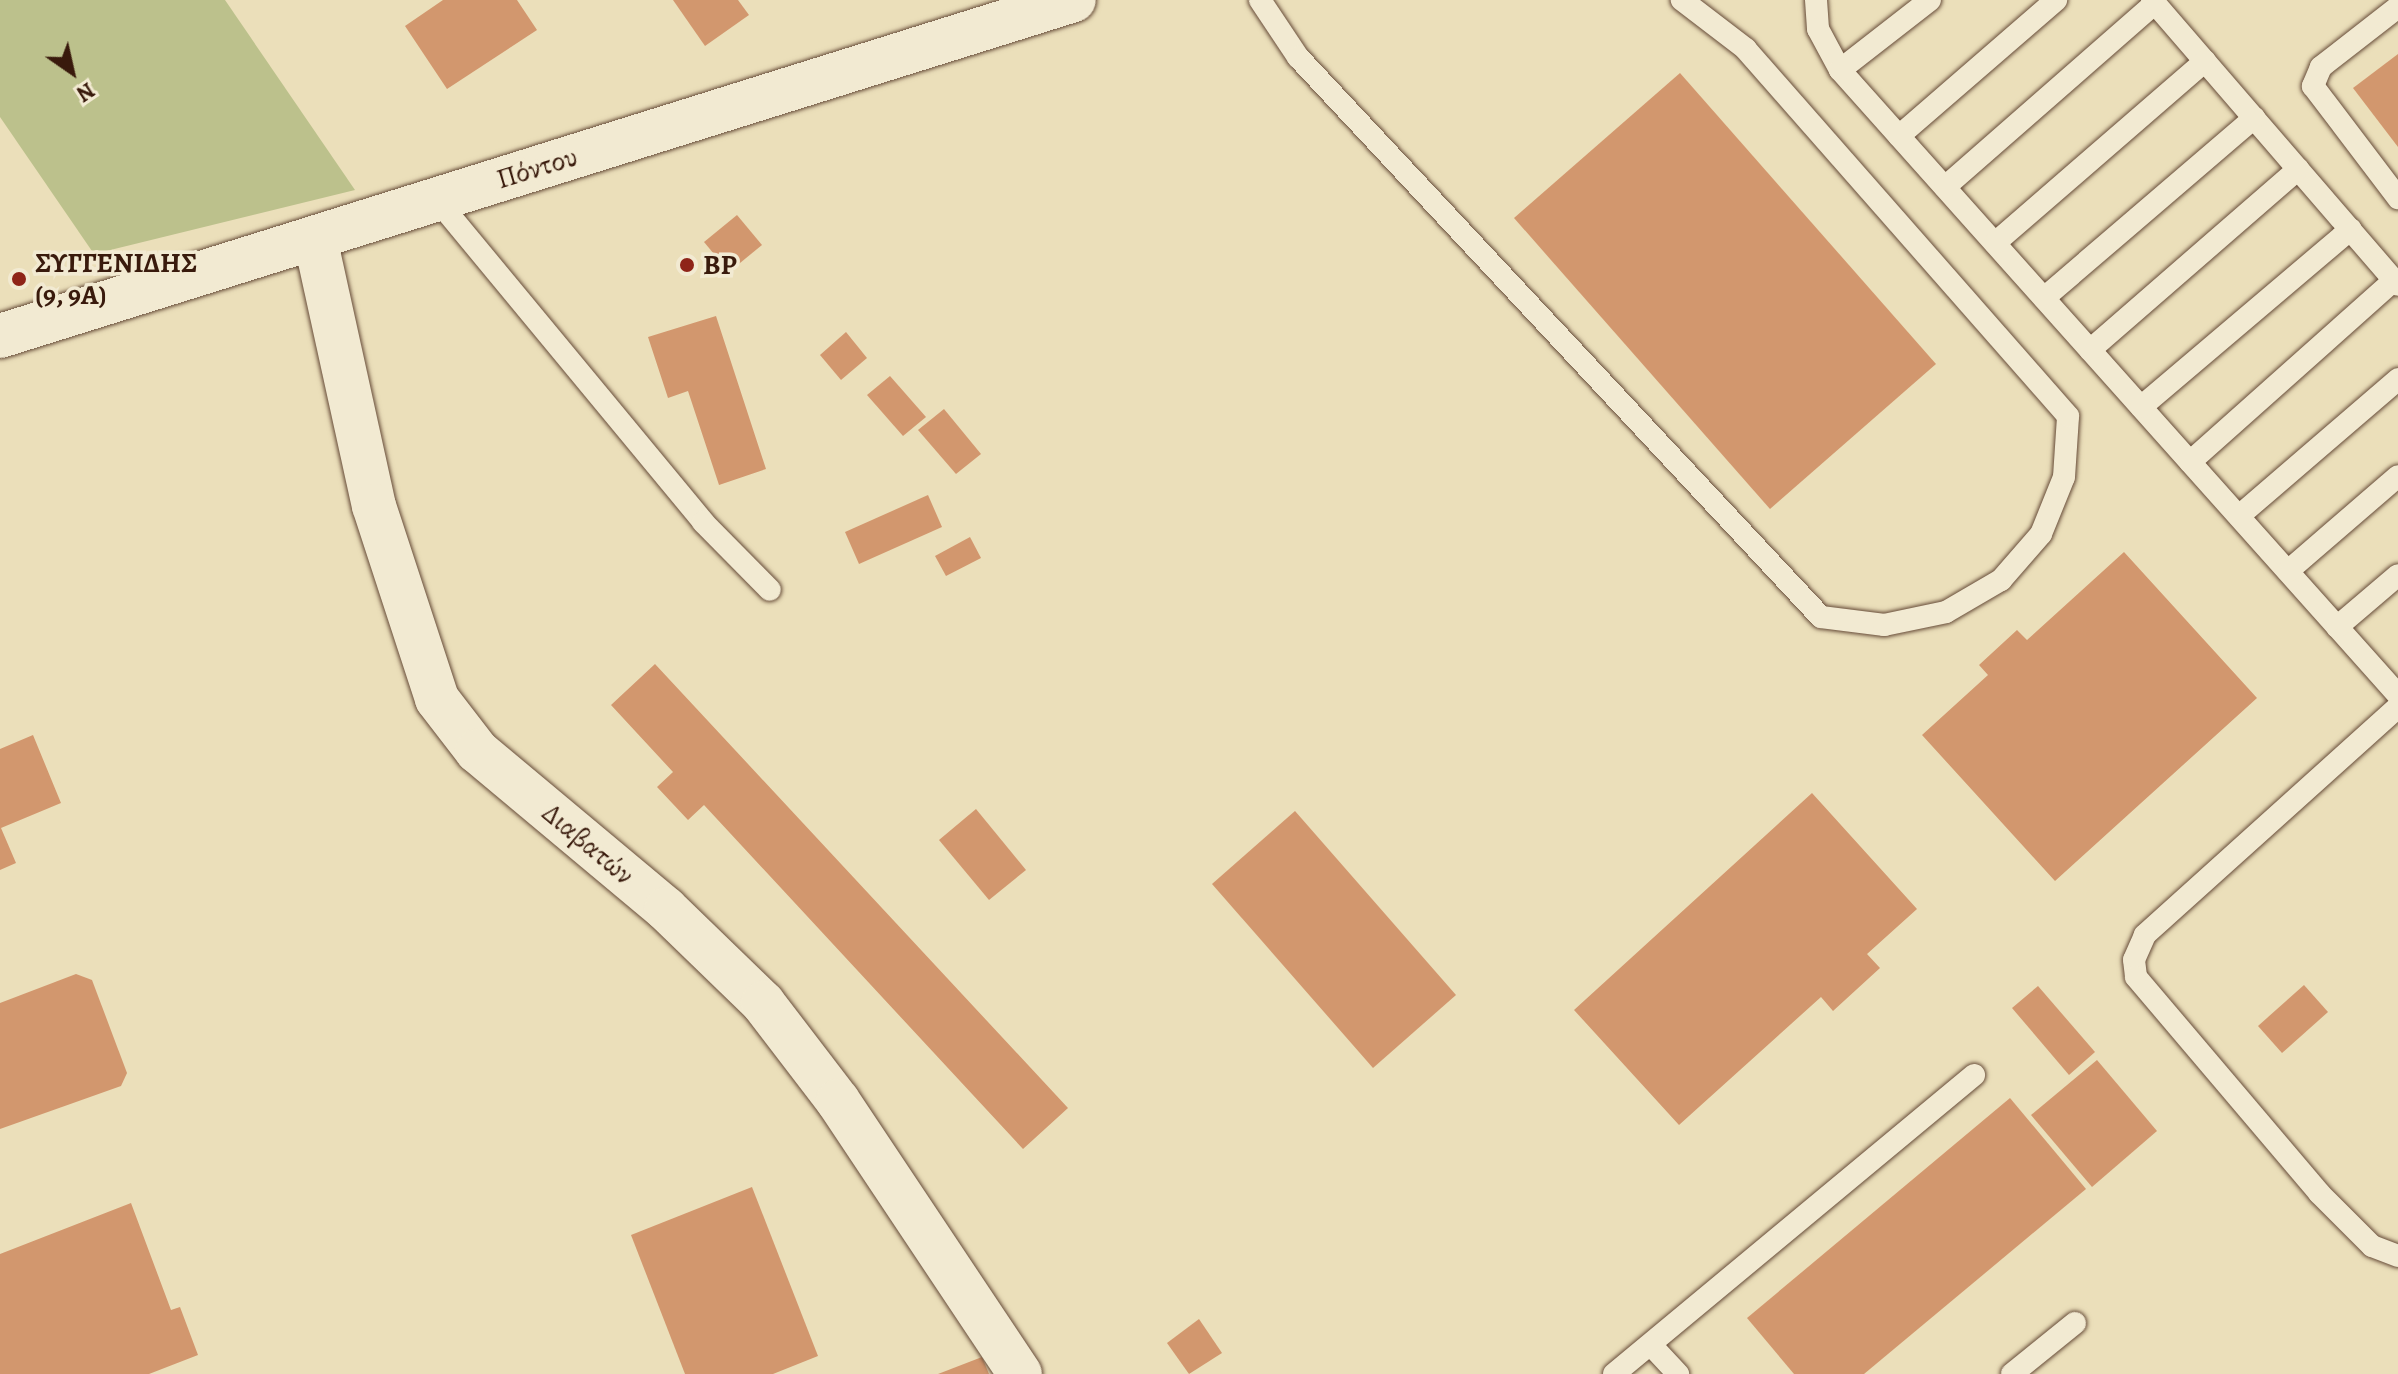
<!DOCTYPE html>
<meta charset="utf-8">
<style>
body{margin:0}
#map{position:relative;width:2398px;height:1374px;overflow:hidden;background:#ebdfba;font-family:Alegreya,serif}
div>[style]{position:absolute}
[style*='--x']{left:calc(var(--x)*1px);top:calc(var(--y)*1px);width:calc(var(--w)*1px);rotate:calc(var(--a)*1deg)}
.green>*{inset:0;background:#bcc18c}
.building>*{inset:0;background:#d2976e}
.roads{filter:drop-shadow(0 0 2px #664b38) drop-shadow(0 0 2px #664b38)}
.service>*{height:22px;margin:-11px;padding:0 11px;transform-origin:11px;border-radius:11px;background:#f2ead2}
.minor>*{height:44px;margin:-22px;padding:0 22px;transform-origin:22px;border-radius:22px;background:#f2ead2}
.tertiary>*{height:44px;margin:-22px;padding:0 22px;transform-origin:22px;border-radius:22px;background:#f2ead2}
.dots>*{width:22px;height:22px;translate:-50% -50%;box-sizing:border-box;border:4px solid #f2ead2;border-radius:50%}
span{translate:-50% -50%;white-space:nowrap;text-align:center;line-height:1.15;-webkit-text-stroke:7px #f2ead2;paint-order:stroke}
.street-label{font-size:28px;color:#391a0c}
.poi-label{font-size:28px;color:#391a0c;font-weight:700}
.left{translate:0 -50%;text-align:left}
.north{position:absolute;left:32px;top:32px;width:80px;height:80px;-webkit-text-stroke:6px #f2ead2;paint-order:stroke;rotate:146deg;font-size:22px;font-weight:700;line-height:32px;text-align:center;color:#391a0c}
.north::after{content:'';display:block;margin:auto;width:28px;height:36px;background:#391a0c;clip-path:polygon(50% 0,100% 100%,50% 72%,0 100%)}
</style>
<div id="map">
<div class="green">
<i style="clip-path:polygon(0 0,225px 0,355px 190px,94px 254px,0 117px)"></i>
</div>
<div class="building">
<i style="clip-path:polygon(443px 0,517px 0,537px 30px,447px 89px,405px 26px)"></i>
<i style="clip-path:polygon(673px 0,738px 0,749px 15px,705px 46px)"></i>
<i style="clip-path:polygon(2398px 54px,2398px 147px,2353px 88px)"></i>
<i style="clip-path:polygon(1680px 73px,1936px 364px,1770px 509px,1514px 218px)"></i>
<i style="clip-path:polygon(737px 215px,762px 245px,729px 272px,704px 242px)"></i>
<i style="clip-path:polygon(716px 316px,766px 469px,719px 485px,688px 391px,668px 398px,648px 337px)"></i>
<i style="clip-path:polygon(846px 332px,867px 358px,841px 380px,820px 355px)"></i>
<i style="clip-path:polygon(890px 376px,926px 417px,903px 436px,867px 395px)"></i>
<i style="clip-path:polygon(944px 409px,981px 454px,956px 474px,918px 430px)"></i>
<i style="clip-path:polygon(928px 495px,942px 527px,859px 564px,845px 532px)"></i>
<i style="clip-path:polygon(970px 537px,981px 558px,946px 576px,935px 556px)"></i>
<i style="clip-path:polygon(2124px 552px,2257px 698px,2055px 881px,1922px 735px,1988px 675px,1979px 665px,2017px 630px,2027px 640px)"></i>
<i style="clip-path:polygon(655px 664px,1068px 1108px,1023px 1149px,704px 805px,688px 820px,657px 787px,673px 772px,611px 705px)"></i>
<i style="clip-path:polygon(33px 735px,61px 803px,1px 828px,16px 863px,0 870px,0 749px)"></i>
<i style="clip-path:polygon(1812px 793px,1917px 909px,1867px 954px,1880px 968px,1833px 1011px,1821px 997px,1679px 1125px,1574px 1010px)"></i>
<i style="clip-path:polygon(976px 809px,1026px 870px,989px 900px,939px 840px)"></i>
<i style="clip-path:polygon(1295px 811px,1456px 995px,1373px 1068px,1212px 884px)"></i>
<i style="clip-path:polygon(76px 974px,92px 980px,127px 1073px,121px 1086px,0 1129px,0 1003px)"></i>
<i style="clip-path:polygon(2304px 985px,2328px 1012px,2282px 1053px,2258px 1026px)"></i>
<i style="clip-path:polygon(2038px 986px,2095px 1052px,2069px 1075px,2012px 1008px)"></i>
<i style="clip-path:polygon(2097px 1060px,2157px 1131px,2092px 1187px,2031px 1115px)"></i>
<i style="clip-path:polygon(2010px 1098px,2086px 1189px,1864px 1374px,1794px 1374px,1747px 1318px)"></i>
<i style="clip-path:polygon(752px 1187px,818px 1356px,773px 1374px,685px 1374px,631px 1235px)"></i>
<i style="clip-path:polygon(131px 1203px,171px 1310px,180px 1307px,198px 1355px,149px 1374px,0 1374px,0 1254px)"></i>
<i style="clip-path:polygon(1199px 1319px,1222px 1353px,1189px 1374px,1167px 1343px)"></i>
<i style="clip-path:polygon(982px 1357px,989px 1374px,938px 1374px)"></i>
</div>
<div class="roads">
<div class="service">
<i style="--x:1260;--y:0;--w:69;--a:56.3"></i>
<i style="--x:1298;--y:57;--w:766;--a:46.96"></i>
<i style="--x:1821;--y:617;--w:64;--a:7.2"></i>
<i style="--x:1884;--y:625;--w:63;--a:-11.8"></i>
<i style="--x:1946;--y:612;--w:64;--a:-30.2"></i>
<i style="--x:2001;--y:580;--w:61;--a:-49"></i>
<i style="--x:2041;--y:534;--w:61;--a:-68"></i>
<i style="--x:2064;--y:477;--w:61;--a:-86.2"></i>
<i style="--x:2068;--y:416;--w:488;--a:-131.3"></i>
<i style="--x:1746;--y:49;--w:81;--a:-142.6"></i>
<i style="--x:1816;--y:0;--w:29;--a:86"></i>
<i style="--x:1818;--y:29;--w:47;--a:61.8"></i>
<i style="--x:1840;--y:70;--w:838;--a:48.24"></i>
<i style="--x:2152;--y:0;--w:376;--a:49.2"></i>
<i style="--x:2398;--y:7;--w:98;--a:142.1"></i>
<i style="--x:2321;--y:67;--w:21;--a:113"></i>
<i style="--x:2313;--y:86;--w:141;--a:52.8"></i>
<i style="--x:1840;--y:70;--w:114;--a:-37.9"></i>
<i style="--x:1899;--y:136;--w:208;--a:-40.9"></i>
<i style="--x:1945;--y:187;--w:279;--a:-41.2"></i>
<i style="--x:437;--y:200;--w:418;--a:50.4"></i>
<i style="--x:703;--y:522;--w:95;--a:45.4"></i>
<i style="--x:1995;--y:243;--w:278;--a:-40.9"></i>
<i style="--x:2044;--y:298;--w:277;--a:-40.6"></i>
<i style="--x:2090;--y:350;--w:276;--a:-41"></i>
<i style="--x:2141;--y:407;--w:275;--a:-40.3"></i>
<i style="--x:2190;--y:462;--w:273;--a:-41.7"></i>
<i style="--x:2239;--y:516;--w:210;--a:-40.7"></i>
<i style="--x:2288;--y:571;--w:145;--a:-40.8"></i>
<i style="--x:2337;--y:627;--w:80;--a:-40.4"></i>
<i style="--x:2398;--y:707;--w:341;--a:138"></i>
<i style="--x:2145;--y:935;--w:27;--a:114"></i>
<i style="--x:2134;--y:960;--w:17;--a:83"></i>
<i style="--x:2136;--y:977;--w:283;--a:49.7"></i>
<i style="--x:2319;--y:1193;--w:75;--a:45"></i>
<i style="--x:2372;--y:1246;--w:28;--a:21"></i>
<i style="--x:1651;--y:1345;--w:40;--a:47"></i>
<i style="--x:1614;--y:1374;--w:468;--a:-39.7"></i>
<i style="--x:2012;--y:1374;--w:81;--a:-39"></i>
</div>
<div class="minor">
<i style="--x:315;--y:238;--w:274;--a:77.6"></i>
<i style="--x:374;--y:506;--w:203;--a:71.9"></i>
<i style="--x:437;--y:699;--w:66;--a:52.4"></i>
<i style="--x:477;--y:751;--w:246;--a:39.9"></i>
<i style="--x:666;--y:909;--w:135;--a:44.1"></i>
<i style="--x:763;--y:1003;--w:123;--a:52.6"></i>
<i style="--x:838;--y:1101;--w:328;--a:56.3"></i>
</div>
<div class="tertiary">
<i style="--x:0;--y:336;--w:1125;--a:-17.37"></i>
</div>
</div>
<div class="dots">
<i style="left:687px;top:265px;background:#8f2418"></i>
<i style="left:19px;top:279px;background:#8f2418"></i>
</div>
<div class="street-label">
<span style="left:537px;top:168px;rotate:-17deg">Πόντου</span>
<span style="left:588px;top:844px;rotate:40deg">Διαβατών</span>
</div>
<div class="poi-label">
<span class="left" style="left:35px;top:279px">ΣΥΓΓΕΝΙΔΗΣ<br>(9, 9Α)</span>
<span class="left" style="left:703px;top:265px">BP</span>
</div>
<div class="north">N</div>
</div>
